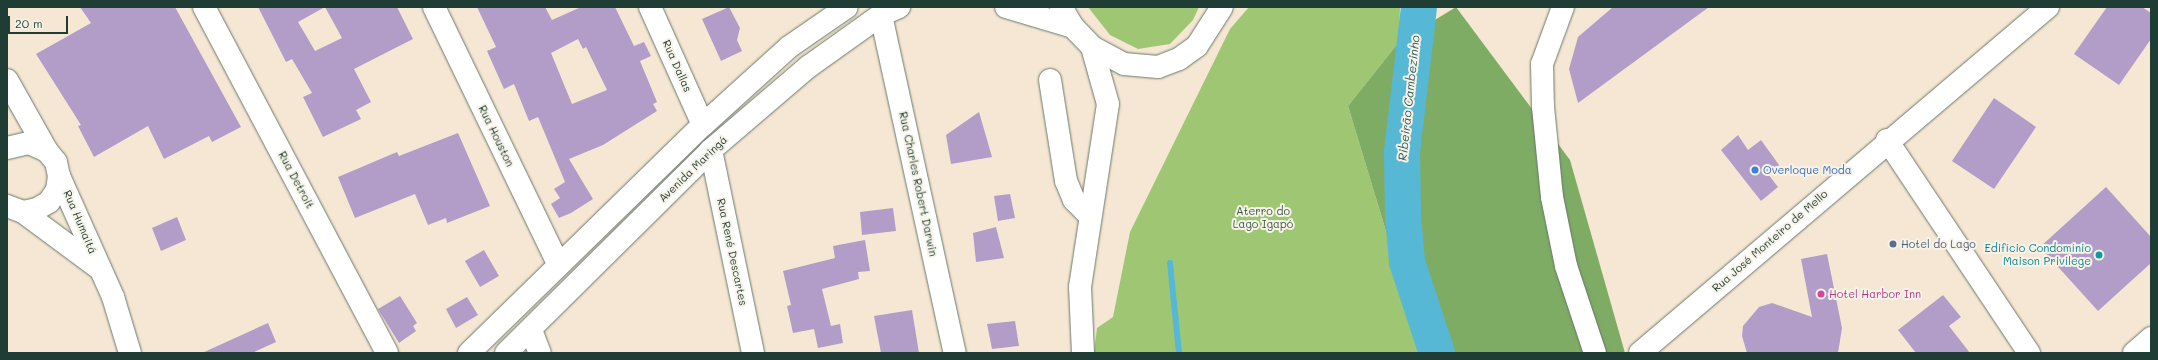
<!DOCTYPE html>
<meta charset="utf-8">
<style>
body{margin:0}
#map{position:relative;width:2158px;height:360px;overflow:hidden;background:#f5e7d3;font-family:Mali,sans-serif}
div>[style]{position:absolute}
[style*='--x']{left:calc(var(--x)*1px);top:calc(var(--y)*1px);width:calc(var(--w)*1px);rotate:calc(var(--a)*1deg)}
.green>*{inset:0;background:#9fc773}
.forest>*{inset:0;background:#7fac65}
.stream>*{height:6px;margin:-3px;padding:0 3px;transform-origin:3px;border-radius:3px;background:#57b8d5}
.river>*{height:36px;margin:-18px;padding:0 18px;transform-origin:18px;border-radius:18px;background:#57b8d5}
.building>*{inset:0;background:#b29dc9}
.roads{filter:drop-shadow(0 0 1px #6a786c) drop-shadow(0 0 1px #6a786c)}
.minor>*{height:22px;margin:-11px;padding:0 11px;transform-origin:11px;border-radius:11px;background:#fff}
.major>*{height:22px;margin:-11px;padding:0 11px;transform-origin:11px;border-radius:11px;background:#fff}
.dots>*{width:11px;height:11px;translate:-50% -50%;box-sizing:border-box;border:2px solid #f7f3e8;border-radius:50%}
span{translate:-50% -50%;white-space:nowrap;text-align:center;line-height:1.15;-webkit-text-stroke:4px #f7f3e8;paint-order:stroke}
.street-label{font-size:11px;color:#1f3d34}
.shop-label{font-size:11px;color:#366cbe}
.left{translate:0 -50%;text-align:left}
.park-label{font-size:11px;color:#395941}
.service-label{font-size:11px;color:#4e5e75}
.culture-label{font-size:11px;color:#0d838f}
.right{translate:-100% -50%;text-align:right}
.hotel-label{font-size:11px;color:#b23c85}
.water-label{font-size:12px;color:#2d5c5c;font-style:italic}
.frame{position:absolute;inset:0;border:8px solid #1f3d34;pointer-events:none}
.scale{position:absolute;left:8px;top:16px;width:60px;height:18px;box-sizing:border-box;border:2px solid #1f3d34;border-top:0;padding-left:5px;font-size:12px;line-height:14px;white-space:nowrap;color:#1f3d34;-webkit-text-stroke:3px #f7f3e8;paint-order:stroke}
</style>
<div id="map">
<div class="green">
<i style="clip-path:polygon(1088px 7px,1199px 7px,1193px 20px,1170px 44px,1138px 49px,1110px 35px)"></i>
<i style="clip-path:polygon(1249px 7px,1400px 7px,1399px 42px,1348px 106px,1423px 353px,1094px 353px,1097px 328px,1113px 317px,1130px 232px,1230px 29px)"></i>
</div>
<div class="forest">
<i style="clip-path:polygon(1456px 7px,1570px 160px,1625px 353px,1423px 353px,1348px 106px,1399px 42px)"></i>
</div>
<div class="stream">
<i style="--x:1170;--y:263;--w:90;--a:84.3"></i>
</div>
<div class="river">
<i style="--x:1419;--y:7;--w:146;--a:96.7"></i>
<i style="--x:1402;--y:152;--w:64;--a:89.1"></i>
<i style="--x:1403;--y:216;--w:46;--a:85"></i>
<i style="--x:1407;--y:262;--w:96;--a:71.8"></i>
</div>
<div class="building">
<i style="clip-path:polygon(80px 7px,175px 7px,241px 127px,212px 142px,209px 136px,164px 159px,148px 126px,94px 157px,78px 126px,81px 125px,36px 54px,91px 23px)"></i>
<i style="clip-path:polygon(258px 7px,325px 7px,298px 22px,315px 51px,342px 38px,325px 7px,397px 7px,413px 39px,354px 69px,371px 102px,356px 110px,361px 119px,323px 137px,303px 97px,312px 93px,292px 59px,286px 62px)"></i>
<i style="clip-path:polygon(evenodd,477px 7px,545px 7px,552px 20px,581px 7px,615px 7px,634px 46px,644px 42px,651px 56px,640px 61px,657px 102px,653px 104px,657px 111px,603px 145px,569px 159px,593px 199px,571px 213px,559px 218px,551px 204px,560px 198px,554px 189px,565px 182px,538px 117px,529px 121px,514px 84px,504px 89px,487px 51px,496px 47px,477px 7px,578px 39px,583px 49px,586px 47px,607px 90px,572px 104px,551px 53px,578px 39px)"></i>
<i style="clip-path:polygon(729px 7px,740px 28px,737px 40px,742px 51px,721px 61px,702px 19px)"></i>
<i style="clip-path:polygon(1613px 7px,1709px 7px,1578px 103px,1569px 69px,1578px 37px)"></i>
<i style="clip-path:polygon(2107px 7px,2142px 7px,2151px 13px,2151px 39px,2119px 85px,2074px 54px)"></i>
<i style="clip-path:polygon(1994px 98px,2036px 127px,1994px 189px,1952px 161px)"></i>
<i style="clip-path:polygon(979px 112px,992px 157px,951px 164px,946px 135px)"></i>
<i style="clip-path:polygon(458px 133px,490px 206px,447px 223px,446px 218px,428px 225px,415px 194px,355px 218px,338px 177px,397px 152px,399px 156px)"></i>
<i style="clip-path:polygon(1738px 135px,1748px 150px,1761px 140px,1779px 165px,1768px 174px,1778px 187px,1761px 201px,1721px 150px)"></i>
<i style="clip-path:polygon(2106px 187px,2151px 237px,2151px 263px,2098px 311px,2040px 247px)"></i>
<i style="clip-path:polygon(1010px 194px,1015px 218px,998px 221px,994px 196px)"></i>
<i style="clip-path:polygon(893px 208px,896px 231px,862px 235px,860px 212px)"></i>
<i style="clip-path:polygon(177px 217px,186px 240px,161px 251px,152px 228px)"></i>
<i style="clip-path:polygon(996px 227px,1004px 258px,976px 262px,973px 233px)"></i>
<i style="clip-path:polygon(865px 240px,870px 271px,858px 272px,859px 279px,822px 289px,831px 326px,840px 324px,843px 343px,818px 348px,814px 329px,793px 333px,787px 306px,791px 305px,783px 271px,835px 258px,833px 246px)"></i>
<i style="clip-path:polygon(484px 250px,499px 276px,480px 287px,465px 261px)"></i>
<i style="clip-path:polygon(1827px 254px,1842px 328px,1838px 353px,1747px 353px,1742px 336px,1743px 326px,1759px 307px,1772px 303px,1812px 317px,1801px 259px)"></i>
<i style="clip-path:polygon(1943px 295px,1961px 317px,1949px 326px,1970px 353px,1916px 353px,1898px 330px)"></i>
<i style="clip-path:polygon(400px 296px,417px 323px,413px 326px,416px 331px,399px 343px,378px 309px)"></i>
<i style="clip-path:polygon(467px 297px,478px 315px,456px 328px,446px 309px)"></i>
<i style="clip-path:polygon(912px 310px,919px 353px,881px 353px,874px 316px)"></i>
<i style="clip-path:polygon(1015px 321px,1019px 346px,992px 349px,987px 324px)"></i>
<i style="clip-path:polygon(268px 323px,276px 342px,252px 353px,202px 353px)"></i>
</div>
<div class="roads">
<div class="minor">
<i style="--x:204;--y:7;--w:391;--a:62.1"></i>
<i style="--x:434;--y:7;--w:285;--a:64.2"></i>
<i style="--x:650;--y:7;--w:129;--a:65.8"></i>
<i style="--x:1563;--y:7;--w:61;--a:110.2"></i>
<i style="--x:1542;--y:64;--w:43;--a:88.7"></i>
<i style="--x:1543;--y:107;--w:90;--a:84.3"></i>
<i style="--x:1552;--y:197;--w:70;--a:78.5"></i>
<i style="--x:1566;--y:266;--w:92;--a:71.6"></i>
<i style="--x:881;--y:15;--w:346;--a:77.7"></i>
<i style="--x:1050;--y:80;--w:102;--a:81"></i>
<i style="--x:1066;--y:181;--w:21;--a:67"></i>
<i style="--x:1074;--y:200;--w:21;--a:45"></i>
<i style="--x:1887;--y:140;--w:256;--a:56.3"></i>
<i style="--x:711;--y:150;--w:207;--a:78.3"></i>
<i style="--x:531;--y:330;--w:25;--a:69"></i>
<i style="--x:1083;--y:353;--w:66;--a:-92.6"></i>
<i style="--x:1080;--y:287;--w:185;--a:-81.3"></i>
<i style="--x:1108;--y:104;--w:59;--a:-105.7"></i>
<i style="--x:1640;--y:353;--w:535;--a:-40.3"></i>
<i style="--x:2134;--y:353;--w:23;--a:-41"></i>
</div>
<div class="major">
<i style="--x:1006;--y:7;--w:70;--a:16.6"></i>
<i style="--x:1061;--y:7;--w:23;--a:59"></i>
<i style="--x:1073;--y:27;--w:28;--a:46"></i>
<i style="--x:1092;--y:47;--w:36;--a:28"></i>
<i style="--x:1124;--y:64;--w:34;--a:5"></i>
<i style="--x:1158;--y:67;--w:22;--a:-21"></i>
<i style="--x:1179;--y:59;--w:22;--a:-36"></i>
<i style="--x:1197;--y:46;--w:46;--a:-57.3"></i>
<i style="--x:7;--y:80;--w:81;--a:60.6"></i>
<i style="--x:7;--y:148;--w:23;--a:-13"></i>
<i style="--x:29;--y:143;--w:20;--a:24"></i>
<i style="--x:47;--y:151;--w:14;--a:51"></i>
<i style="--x:56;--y:162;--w:14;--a:78"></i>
<i style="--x:59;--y:176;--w:14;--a:98"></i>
<i style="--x:57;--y:190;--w:14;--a:124"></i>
<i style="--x:49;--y:202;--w:14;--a:150"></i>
<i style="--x:37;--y:209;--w:14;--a:168"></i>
<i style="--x:23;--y:212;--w:17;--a:-159"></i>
<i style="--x:59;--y:176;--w:133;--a:65.9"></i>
<i style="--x:113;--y:297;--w:59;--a:73.1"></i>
<i style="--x:23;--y:212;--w:96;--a:36.5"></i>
<i style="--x:469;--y:353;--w:327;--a:-44.3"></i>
<i style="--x:703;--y:125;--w:116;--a:-42.2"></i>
<i style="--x:789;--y:47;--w:70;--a:-34.6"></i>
<i style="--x:506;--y:353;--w:289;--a:-44.7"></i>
<i style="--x:711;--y:150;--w:128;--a:-40.6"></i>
<i style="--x:808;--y:67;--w:90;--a:-35.5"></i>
<i style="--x:881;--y:15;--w:20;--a:-24"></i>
</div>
</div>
<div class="dots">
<i style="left:1755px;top:170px;background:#3f7fe0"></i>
<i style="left:1893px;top:244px;background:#5c6f8a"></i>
<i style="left:2099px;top:255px;background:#0f9aa8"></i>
<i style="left:1821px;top:294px;background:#d1479c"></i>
</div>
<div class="street-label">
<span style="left:677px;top:66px;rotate:66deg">Rua Dallas</span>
<span style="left:496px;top:136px;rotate:64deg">Rua Houston</span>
<span style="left:693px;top:169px;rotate:-44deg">Avenida Maringá</span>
<span style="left:296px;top:180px;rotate:62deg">Rua Detroit</span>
<span style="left:918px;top:184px;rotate:78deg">Rua Charles Robert Darwin</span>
<span style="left:80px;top:222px;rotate:67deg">Rua Humaitá</span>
<span style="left:1770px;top:241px;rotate:-41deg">Rua José Monteiro de Mello</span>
<span style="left:732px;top:252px;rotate:78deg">Rua René Descartes</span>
</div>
<div class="shop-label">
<span class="left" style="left:1763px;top:170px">Overloque Moda</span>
</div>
<div class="park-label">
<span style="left:1263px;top:218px">Aterro do<br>Lago Igapó</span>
</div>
<div class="service-label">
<span class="left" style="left:1901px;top:244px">Hotel do Lago</span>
</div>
<div class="culture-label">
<span class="right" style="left:2091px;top:255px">Edifício Condomínio<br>Maison Privilege</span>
</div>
<div class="hotel-label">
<span class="left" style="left:1829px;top:294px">Hotel Harbor Inn</span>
</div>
<div class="water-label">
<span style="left:1409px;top:98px;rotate:-84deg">Ribeirão Cambezinho</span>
</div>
<div class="frame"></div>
<div class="scale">20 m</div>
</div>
